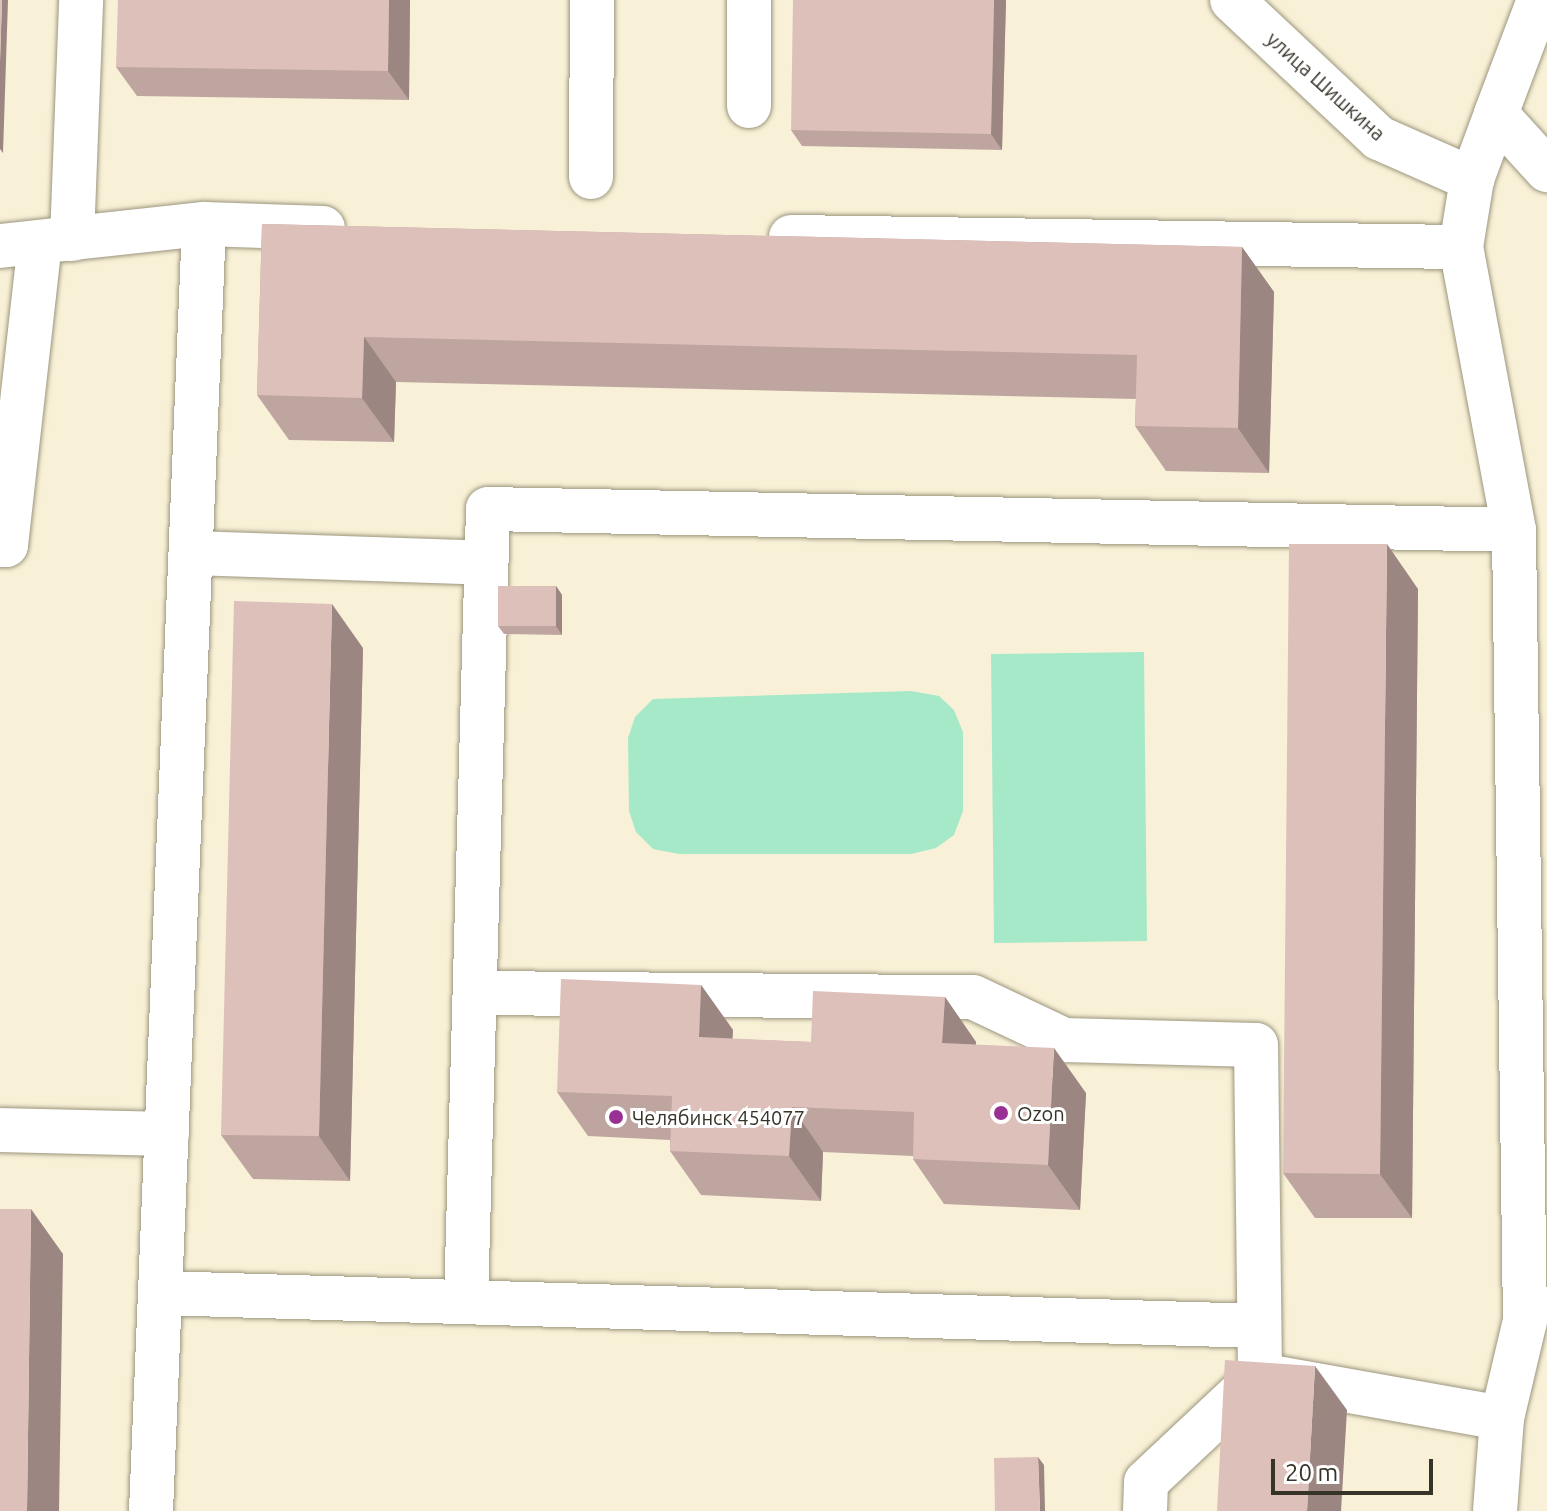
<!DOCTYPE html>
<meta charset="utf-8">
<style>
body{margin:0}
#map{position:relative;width:1547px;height:1511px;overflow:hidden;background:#f8f1d7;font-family:Ubuntu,sans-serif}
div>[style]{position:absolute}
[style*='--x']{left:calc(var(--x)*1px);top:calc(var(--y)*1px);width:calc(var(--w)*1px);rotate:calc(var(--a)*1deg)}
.green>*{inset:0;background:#a6e9c9}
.roads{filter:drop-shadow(0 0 2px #9c967e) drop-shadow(0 0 2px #9c967e)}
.minor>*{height:44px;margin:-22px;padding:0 22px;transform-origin:22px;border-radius:22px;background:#fff}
.wall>*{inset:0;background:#bea5a0}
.shaded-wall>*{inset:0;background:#9b8682}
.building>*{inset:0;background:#ddc0ba}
.dots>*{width:22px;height:22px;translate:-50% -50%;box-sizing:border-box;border:4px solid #fff;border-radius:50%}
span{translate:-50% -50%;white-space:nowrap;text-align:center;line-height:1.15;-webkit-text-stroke:6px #fff;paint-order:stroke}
.street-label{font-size:20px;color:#363329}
.poi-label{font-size:20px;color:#363329}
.left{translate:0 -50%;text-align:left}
.scale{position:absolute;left:1271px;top:1459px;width:162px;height:36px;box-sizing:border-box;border:4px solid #363329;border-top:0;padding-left:10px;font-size:24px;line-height:28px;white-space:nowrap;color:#363329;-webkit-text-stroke:6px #fff;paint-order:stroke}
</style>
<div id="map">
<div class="green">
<i style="clip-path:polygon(1144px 652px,1147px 941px,994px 943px,991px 654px)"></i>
<i style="clip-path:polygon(911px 691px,939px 696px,954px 710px,963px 732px,963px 811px,954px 835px,936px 848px,911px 854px,679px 854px,653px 849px,636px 832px,629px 811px,628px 738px,635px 717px,653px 699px)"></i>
</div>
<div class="roads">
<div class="minor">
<i style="--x:1232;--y:0;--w:202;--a:43.2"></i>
<i style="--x:1379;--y:138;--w:102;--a:23.8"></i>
<i style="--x:1539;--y:0;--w:122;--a:110.7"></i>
<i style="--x:1496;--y:114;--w:76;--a:47.7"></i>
<i style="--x:749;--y:106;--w:106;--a:-90"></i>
<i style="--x:591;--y:177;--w:177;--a:-89.7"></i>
<i style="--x:791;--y:237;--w:670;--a:0.86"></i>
<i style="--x:72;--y:239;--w:239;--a:-87.8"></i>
<i style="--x:0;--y:246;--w:205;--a:-6.2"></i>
<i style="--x:204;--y:224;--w:119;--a:1.9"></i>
<i style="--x:0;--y:545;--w:6;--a:0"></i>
<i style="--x:6;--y:545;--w:305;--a:-83.6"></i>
<i style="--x:191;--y:553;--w:295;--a:1.9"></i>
<i style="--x:476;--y:993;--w:497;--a:0.5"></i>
<i style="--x:973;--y:997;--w:101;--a:25.3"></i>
<i style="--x:1064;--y:1040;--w:192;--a:1.5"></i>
<i style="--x:1256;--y:1045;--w:330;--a:89.3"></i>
<i style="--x:1260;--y:1375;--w:246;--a:10.1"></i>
<i style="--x:0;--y:1130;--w:167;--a:1.4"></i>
<i style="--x:160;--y:1293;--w:1099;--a:1.72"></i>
<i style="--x:466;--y:1302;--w:793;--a:-88.41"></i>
<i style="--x:488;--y:509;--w:1026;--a:1.17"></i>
<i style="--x:151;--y:1511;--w:1288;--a:-87.64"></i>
<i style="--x:1145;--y:1511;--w:29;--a:-88"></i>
<i style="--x:1146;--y:1482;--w:156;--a:-43.2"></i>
<i style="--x:1495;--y:1511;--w:93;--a:-85.7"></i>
<i style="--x:1502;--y:1418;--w:100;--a:-76.7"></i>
<i style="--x:1525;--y:1321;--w:791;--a:-90.8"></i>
<i style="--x:1514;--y:530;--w:288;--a:-100.6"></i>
<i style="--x:1461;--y:247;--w:69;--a:-80.8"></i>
<i style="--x:1472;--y:179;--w:69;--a:-69.7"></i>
</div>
</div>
<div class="wall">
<i style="clip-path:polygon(410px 0,409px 100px,137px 96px,116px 67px)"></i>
<i style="clip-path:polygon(1006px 0,1002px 150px,802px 146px,791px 130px)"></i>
<i style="clip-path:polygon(262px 224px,1242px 247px,1274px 292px,1269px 473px,1166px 471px,1135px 426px,1136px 399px,396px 382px,394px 442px,289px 440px,257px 395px)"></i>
<i style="clip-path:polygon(556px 586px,562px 595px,562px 635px,504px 634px,498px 626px)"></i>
<i style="clip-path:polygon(1418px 589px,1412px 1218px,1315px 1218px,1283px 1173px)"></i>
<i style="clip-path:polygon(363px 648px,350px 1181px,253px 1179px,221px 1135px)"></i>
<i style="clip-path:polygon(701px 985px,733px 1030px,732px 1039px,811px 1042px,945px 997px,976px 1042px,976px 1045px,1086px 1093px,1080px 1210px,944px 1204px,913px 1159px,913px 1156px,823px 1152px,821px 1201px,701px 1195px,670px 1151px,670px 1140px,588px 1136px,557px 1092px)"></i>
</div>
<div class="shaded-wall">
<i style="clip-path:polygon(2px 0,8px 0,3px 153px,0 149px,0 61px)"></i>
<i style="clip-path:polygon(389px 0,410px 0,409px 100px,388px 71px)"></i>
<i style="clip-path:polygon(994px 0,1006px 0,1002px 150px,991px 134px)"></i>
<i style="clip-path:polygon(1242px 247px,1274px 292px,1269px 473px,1238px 428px)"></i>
<i style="clip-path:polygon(364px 337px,396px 382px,394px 442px,362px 398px)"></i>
<i style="clip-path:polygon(1387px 544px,1418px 589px,1412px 1218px,1380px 1174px)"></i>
<i style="clip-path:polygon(556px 586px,562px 595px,562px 635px,556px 626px)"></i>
<i style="clip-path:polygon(332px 604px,363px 648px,350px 1181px,319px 1136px)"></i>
<i style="clip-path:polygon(701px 985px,733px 1030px,730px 1082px,699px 1037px)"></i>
<i style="clip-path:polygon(945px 997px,976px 1042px,974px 1088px,942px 1043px)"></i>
<i style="clip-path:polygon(1054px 1048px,1086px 1093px,1080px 1210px,1048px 1165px)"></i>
<i style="clip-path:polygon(792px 1107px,823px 1152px,821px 1201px,789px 1156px)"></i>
<i style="clip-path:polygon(31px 1209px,63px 1254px,59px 1511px,27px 1511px)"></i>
<i style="clip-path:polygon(1315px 1366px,1347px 1410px,1341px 1511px,1307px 1511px)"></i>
<i style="clip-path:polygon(1038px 1457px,1044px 1465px,1045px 1511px,1040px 1511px)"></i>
</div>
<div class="building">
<i style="clip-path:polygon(0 0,2px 0,0 61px)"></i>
<i style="clip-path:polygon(118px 0,389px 0,388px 71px,116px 67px)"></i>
<i style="clip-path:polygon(793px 0,994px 0,991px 134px,791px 130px)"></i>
<i style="clip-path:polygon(262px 224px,1242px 247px,1238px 428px,1135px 426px,1137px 355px,364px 337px,362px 398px,257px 395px)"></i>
<i style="clip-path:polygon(1289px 544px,1387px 544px,1380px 1174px,1283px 1173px)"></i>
<i style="clip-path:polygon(498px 586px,556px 586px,556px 626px,498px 626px)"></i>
<i style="clip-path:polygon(234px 601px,332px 604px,319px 1136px,221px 1135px)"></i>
<i style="clip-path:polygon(561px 979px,701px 985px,699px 1037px,811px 1042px,813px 991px,945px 997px,942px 1043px,1054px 1048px,1048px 1165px,913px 1159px,914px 1112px,792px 1107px,789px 1156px,670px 1151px,672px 1096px,557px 1092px)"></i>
<i style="clip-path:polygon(0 1209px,31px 1209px,27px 1511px,0 1511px)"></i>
<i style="clip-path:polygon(1225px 1360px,1315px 1366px,1307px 1511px,1217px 1511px)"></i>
<i style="clip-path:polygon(1038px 1457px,1040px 1511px,995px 1511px,994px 1458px)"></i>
</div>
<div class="dots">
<i style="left:1001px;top:1113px;background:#993093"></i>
<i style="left:616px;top:1117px;background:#993093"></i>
</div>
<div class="street-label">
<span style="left:1326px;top:86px;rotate:42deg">улица Шишкина</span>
</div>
<div class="poi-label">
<span class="left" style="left:1017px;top:1113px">Ozon</span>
<span class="left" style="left:632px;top:1117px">Челябинск 454077</span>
</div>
<div class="scale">20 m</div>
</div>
